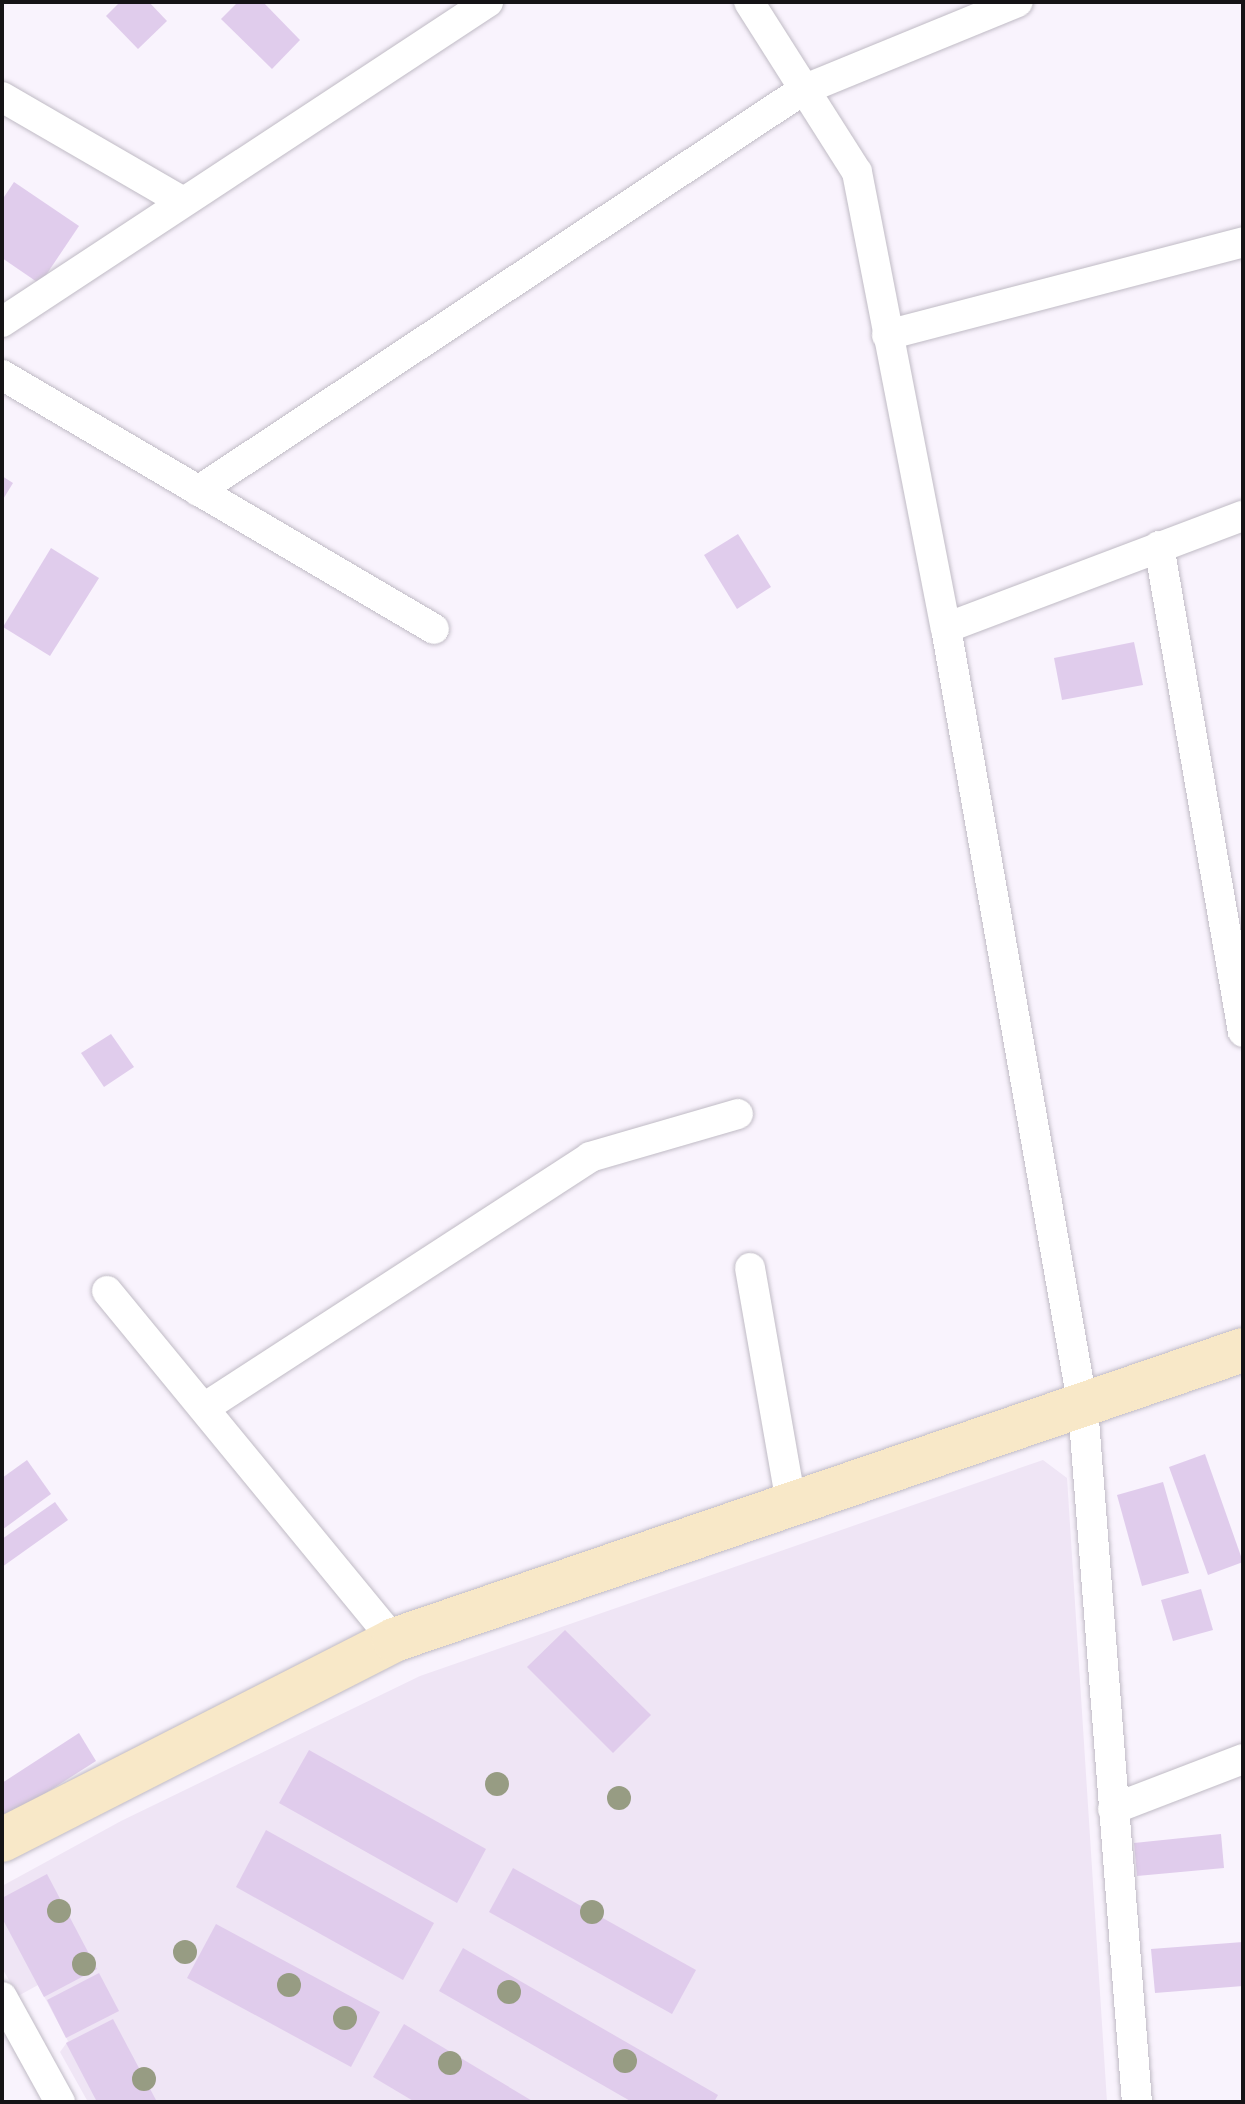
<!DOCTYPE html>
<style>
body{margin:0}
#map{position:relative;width:1245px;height:2104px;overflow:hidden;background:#f9f3fd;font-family:Arial,sans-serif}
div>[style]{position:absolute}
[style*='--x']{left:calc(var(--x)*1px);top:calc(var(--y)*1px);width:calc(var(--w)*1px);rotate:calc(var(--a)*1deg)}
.built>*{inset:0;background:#efe5f5}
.building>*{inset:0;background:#e0ccec}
.roads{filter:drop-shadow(0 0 2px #c0bbc5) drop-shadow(0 0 2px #c0bbc5)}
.street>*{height:30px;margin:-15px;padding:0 15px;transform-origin:15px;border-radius:15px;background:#fff}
.secondary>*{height:44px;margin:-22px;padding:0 22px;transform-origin:22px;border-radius:22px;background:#f8e8c8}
.trees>*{width:24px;height:24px;margin:-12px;border-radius:50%;background:#979c83}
span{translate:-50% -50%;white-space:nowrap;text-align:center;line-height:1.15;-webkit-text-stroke:6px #f9f3fd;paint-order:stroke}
.frame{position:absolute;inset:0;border:4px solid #151316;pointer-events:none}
</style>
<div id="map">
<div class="built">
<i style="clip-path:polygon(1043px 1460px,1067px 1478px,1107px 2102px,88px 2102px,60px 2052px,68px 2041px,38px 1985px,18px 1996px,2px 1968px,2px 1886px,121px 1821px,420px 1676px)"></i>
</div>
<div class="building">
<i style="clip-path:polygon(120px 2px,149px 2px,167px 21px,138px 49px,106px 16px)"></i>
<i style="clip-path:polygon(238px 2px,263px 2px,300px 40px,272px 69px,221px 19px)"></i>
<i style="clip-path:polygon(14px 182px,79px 226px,40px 284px,2px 258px,2px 200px)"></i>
<i style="clip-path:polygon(2px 476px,13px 483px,2px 501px)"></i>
<i style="clip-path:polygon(738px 534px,771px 587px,737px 609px,704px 555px)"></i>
<i style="clip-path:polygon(51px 548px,99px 578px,50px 656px,3px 627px)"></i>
<i style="clip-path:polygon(1134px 642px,1143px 685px,1062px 700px,1054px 658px)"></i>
<i style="clip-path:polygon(111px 1034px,134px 1067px,104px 1087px,81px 1053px)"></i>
<i style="clip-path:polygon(1205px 1454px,1243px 1562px,1208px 1575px,1169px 1467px)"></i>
<i style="clip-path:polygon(27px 1460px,51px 1494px,2px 1530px,2px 1478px)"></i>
<i style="clip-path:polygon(1163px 1482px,1189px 1573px,1142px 1586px,1117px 1495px)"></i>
<i style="clip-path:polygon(55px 1502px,68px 1520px,2px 1567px,2px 1539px)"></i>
<i style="clip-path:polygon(1201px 1589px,1213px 1630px,1173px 1641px,1161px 1600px)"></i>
<i style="clip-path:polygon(565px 1630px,651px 1715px,613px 1753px,527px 1667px)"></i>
<i style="clip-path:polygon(79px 1733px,96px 1761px,2px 1821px,2px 1783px)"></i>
<i style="clip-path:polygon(309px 1750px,486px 1849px,457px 1903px,279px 1803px)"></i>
<i style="clip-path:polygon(266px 1830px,434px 1923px,403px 1980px,236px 1887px)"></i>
<i style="clip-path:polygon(1221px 1834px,1224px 1868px,1137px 1876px,1134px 1843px)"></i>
<i style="clip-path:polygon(513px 1868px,696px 1970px,672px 2014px,489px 1912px)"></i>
<i style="clip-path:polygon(47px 1874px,97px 1969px,44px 1997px,2px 1918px,2px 1898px)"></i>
<i style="clip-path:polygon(216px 1924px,380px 2012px,351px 2067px,187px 1978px)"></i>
<i style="clip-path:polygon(1243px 1942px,1243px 1986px,1155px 1993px,1151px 1949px)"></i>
<i style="clip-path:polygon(463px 1948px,718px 2095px,714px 2102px,632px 2102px,439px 1991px)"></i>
<i style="clip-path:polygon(99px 1973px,119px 2011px,66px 2038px,47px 2000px)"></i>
<i style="clip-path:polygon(113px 2019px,157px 2102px,97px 2102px,66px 2043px)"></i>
<i style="clip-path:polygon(404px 2024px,534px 2102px,415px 2102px,373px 2077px)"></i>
</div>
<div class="roads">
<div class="street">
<i style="--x:749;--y:2;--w:201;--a:57.6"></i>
<i style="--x:857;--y:172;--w:465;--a:79"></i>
<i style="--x:946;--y:628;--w:791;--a:80.03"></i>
<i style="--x:1083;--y:1407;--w:697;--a:85.56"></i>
<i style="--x:2;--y:97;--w:209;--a:30.1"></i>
<i style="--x:2;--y:322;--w:582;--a:-33.36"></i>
<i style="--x:887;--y:335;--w:368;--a:-14.6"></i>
<i style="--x:2;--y:375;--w:501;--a:30.45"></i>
<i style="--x:198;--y:491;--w:726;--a:-33.54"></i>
<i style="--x:803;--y:90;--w:232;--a:-22.3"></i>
<i style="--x:1159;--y:546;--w:493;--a:80.2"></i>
<i style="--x:946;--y:628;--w:317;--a:-20.7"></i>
<i style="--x:750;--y:1268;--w:244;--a:80.1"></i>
<i style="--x:107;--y:1291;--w:452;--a:50.6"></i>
<i style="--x:204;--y:1408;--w:460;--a:-33"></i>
<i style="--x:590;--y:1157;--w:154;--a:-16.2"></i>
<i style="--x:1113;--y:1809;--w:139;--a:-21"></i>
<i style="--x:2;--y:1997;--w:120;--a:61.1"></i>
</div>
<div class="secondary">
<i style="--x:2;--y:1840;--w:440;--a:-27"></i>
<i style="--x:394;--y:1640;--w:897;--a:-18.86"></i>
</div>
</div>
<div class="trees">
<i style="left:497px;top:1784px"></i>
<i style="left:619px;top:1798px"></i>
<i style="left:59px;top:1911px"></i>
<i style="left:592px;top:1912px"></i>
<i style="left:185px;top:1952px"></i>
<i style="left:84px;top:1964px"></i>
<i style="left:289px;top:1985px"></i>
<i style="left:509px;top:1992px"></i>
<i style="left:345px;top:2018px"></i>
<i style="left:625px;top:2061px"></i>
<i style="left:450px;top:2063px"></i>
<i style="left:144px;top:2079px"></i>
</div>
<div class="frame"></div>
</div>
